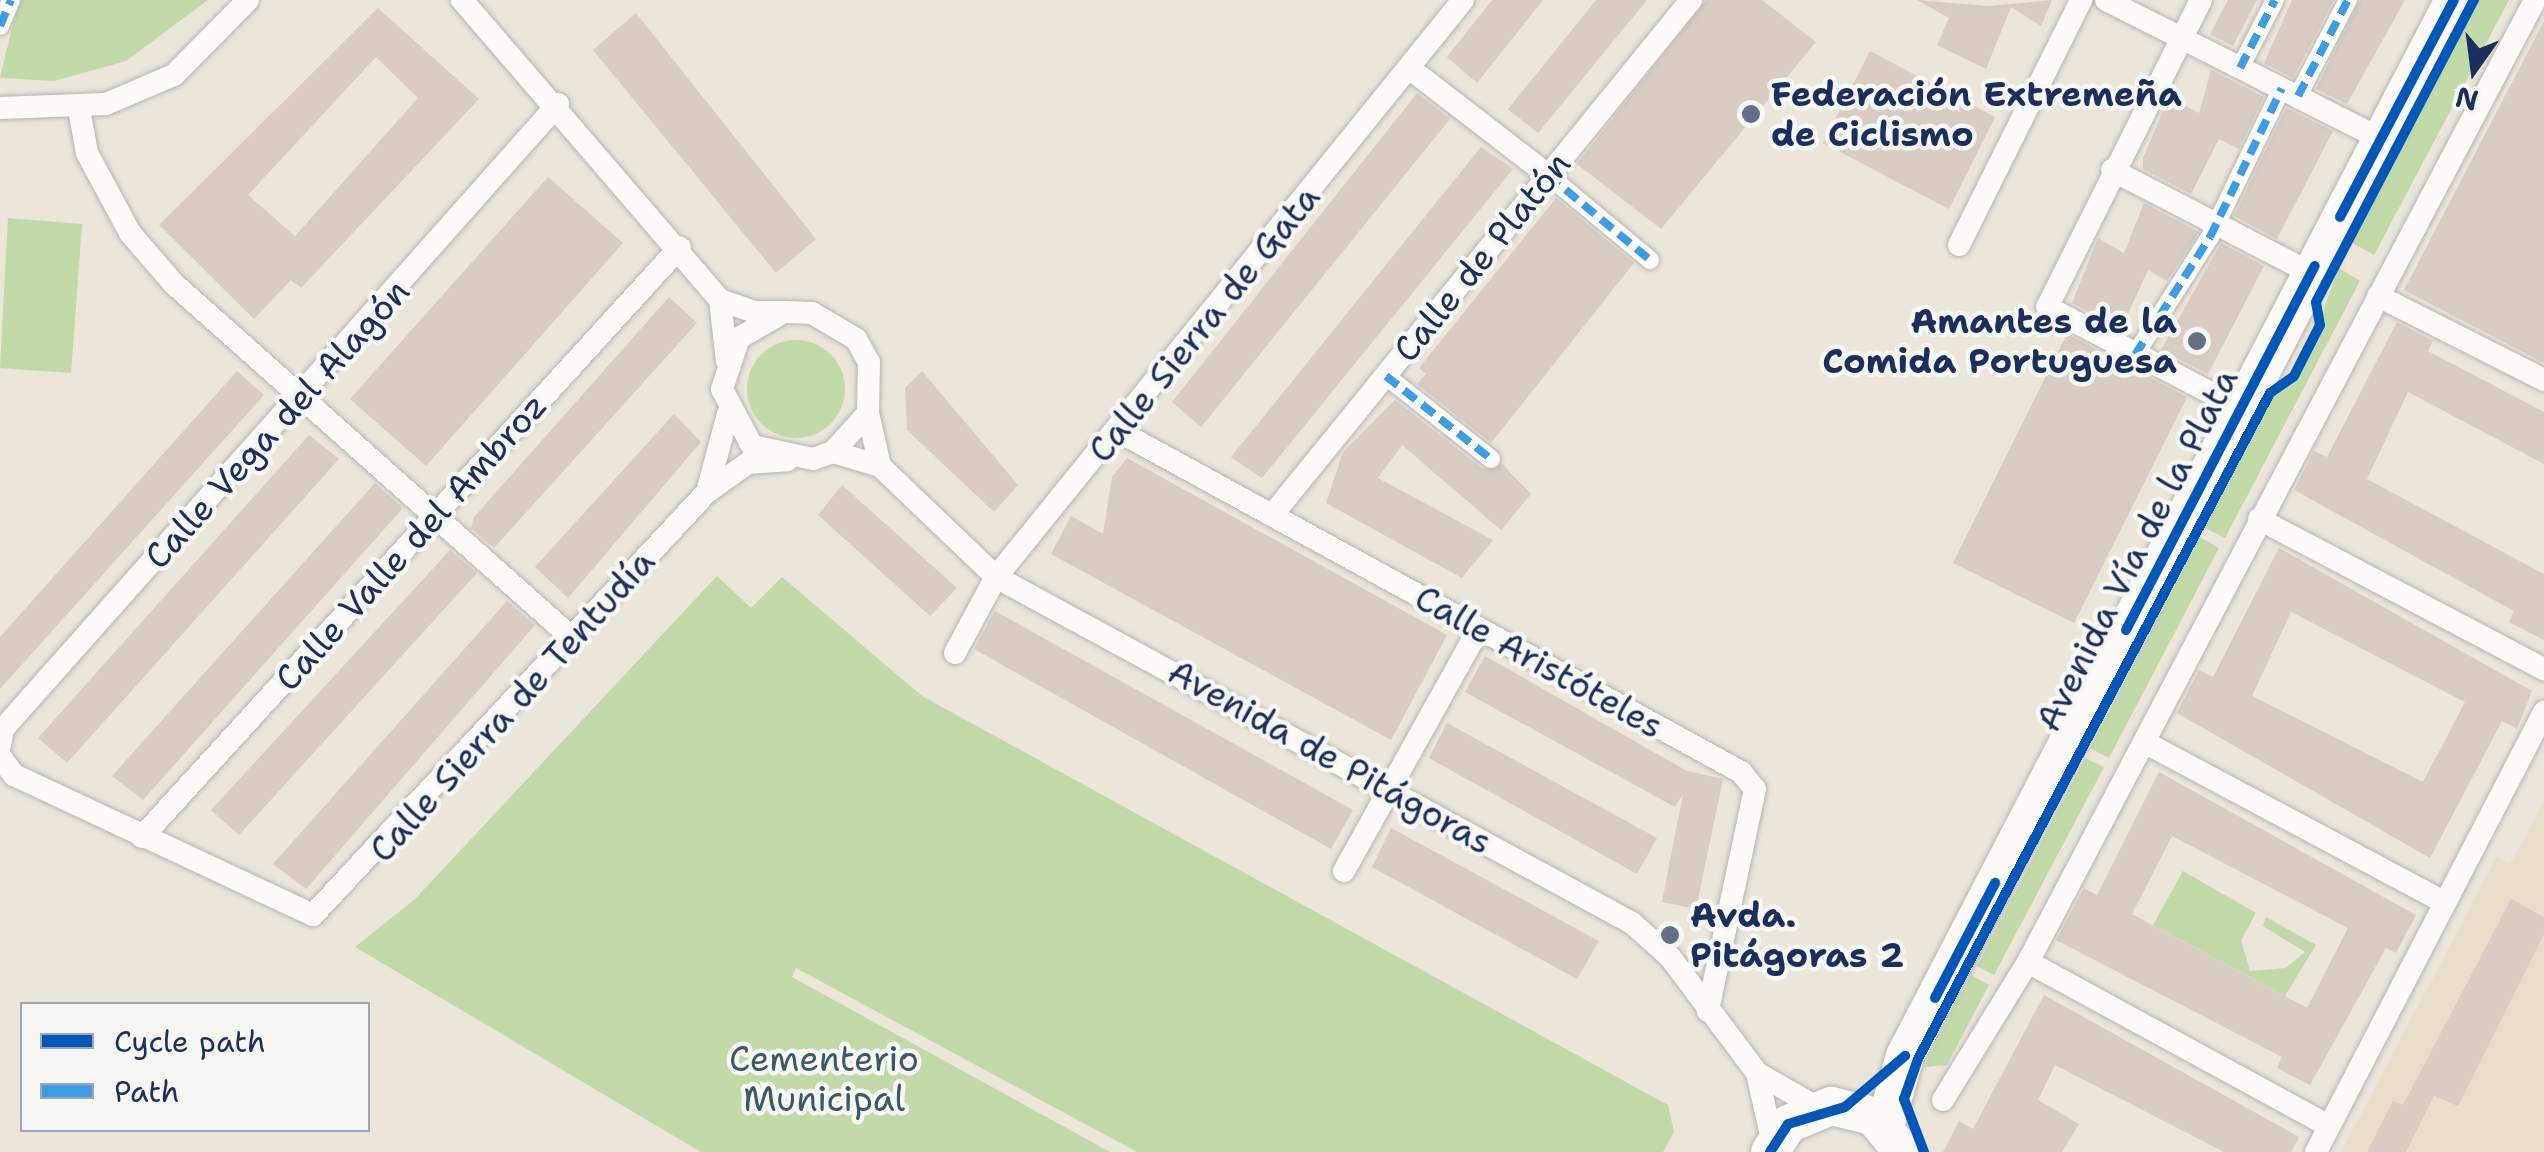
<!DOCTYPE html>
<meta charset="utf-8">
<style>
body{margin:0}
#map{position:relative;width:2544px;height:1152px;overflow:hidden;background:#ebe5da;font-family:"Shantell Sans",sans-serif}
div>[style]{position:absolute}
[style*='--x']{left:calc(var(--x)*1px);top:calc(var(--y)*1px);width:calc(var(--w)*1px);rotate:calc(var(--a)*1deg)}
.built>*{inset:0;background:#e9dec8}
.green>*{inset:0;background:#c2daa8}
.round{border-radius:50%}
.building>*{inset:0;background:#d8ccc3}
.roads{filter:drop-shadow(0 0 2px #b7b5b2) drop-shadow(0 0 2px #b7b5b2)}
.pedestrian>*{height:18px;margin:-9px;padding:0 9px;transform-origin:9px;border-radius:9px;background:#fcfbf9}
.minor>*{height:22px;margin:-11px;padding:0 11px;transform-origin:11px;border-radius:11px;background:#fcfbf9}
.primary>*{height:38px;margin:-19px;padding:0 19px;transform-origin:19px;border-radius:19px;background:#fcfbf9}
.quiet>*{height:8px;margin-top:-4px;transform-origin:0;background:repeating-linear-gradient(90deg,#3b9de6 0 15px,transparent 0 23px)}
.cycleway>*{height:10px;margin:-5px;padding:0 5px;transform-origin:5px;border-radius:5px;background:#0057b8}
.dots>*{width:28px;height:28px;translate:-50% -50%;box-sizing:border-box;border:5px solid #f6f6f2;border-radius:50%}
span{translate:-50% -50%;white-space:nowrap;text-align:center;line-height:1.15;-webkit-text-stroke:9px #f6f6f2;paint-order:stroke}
.poi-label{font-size:35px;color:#1b2f5e;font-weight:700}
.left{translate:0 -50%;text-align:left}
.right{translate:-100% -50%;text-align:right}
.street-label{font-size:35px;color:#1b2f5e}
.park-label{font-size:35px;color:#3c5866}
.legend{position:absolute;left:20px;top:1002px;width:350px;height:130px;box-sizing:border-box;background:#f6f6f2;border:2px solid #9ea6b7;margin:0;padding:12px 18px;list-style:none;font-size:30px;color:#1b2f5e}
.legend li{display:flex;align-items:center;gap:20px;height:50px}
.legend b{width:50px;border:2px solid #9ea6b7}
.north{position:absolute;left:2424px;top:20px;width:100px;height:100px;-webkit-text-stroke:8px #f6f6f2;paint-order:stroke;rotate:194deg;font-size:28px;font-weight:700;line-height:40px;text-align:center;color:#1b2f5e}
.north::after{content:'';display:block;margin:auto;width:35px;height:45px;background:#1b2f5e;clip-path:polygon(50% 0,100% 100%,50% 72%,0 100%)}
</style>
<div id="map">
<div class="built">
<i style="clip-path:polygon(2544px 802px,2544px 1152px,2341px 1152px,2497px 857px,2510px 864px)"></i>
</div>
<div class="green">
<i style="clip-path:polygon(19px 0,208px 0,126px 61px,54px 81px,0 78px)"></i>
<i style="clip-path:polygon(2479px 0,2509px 0,2374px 255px,2351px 242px)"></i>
<i style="clip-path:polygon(8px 218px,82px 224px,71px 373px,0 368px)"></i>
<i style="clip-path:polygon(2339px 268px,2360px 281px,2225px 538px,2205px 528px,2274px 394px,2298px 378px)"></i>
<i class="round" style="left:747px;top:340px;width:98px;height:98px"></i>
<i style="clip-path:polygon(2200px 537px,2219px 548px,2109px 758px,2090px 748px)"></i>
<i style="clip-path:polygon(717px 576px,751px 608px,782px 577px,922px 696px,1668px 1105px,1674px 1132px,1663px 1152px,1137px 1152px,796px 968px,792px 977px,1110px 1152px,701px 1152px,355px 947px,415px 899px)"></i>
<i style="clip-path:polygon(2085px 758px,2104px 767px,1994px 975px,1977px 966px)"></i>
<i style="clip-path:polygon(2183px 871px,2256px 913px,2241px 940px,2250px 971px,2286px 968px,2305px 952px,2263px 926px,2266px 917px,2316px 945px,2285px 996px,2153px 925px)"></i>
<i style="clip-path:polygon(1971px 975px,1989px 985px,1947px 1065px,1924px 1067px)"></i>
</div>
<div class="building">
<i style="clip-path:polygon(1492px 0,1543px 0,1477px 83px,1447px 57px)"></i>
<i style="clip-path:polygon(1596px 0,1647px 0,1538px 133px,1508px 109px)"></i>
<i style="clip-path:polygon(1706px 0,1762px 0,1816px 42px,1661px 229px,1577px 164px)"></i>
<i style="clip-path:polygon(1917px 0,1988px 6px,2052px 0,2041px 26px,2011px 7px,1986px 69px,1937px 45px,1949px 18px)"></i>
<i style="clip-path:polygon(2228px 0,2257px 0,2233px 46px,2210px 34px)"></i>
<i style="clip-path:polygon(2292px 0,2334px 0,2293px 78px,2264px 63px)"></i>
<i style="clip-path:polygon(2360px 0,2405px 0,2347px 104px,2316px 89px)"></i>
<i style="clip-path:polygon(evenodd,378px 8px,479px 99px,301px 288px,291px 280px,254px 319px,159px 225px,378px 8px,376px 57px,418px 98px,295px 236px,248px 195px,376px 57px)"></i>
<i style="clip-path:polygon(636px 13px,816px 239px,776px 273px,593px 50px)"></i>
<i style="clip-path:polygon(2544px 21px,2544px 363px,2404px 290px)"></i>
<i style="clip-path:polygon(1870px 51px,1995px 117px,1949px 209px,1823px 143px)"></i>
<i style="clip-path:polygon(2211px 70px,2264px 97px,2239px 149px,2219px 139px,2191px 194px,2143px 169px,2143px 158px,2169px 97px,2199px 113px)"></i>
<i style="clip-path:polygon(1417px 93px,1450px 119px,1201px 427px,1172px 402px)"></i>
<i style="clip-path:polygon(2286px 108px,2333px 131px,2277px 239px,2234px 216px)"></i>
<i style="clip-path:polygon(1481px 147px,1513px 169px,1262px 478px,1231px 457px)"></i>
<i style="clip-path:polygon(548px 177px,623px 243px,426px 466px,350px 399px)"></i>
<i style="clip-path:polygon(1556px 198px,1634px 263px,1491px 443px,1417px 384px,1426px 374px,1419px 368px)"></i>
<i style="clip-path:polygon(2144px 203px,2199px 232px,2167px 281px,2148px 270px,2121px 329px,2072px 303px,2098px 238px,2124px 253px)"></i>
<i style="clip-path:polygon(2221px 243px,2264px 266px,2208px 374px,2161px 350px)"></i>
<i style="clip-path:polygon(669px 297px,697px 323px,494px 548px,471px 528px,474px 517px)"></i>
<i style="clip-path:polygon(2397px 322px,2433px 341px,2428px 351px,2544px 412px,2544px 464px,2408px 392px,2367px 479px,2544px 574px,2544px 640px,2509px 622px,2514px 611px,2294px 490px,2314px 451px,2327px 457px)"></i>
<i style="clip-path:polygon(2067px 334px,2187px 397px,2074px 623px,1953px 563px)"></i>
<i style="clip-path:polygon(237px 371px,264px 395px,0 689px,0 637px)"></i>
<i style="clip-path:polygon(922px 371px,1018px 485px,994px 512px,907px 430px,905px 388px)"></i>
<i style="clip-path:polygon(1395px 400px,1483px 469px,1502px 464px,1531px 494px,1501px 530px,1402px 445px,1378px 478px,1493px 540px,1462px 578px,1326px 503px,1343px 452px)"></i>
<i style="clip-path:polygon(674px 414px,701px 442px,568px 598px,535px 567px)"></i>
<i style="clip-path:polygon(309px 435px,339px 459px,67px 763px,38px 738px)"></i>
<i style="clip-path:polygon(1127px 458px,1447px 635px,1391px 740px,1051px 554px,1071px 516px,1103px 534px,1112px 477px)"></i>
<i style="clip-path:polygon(375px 483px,403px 508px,143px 800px,112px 776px)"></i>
<i style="clip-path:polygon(842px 485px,957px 588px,930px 616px,818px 515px)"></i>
<i style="clip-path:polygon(evenodd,2279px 548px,2532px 691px,2517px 729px,2502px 721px,2430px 858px,2177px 713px,2199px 670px,2213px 677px,2279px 548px,2291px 612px,2465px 702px,2423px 782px,2252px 696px,2291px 612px)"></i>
<i style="clip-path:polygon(450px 550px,477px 573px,239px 835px,211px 810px)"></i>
<i style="clip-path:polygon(507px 601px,535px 625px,306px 889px,273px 864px)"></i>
<i style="clip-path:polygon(995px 611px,1353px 810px,1331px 849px,974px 649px)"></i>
<i style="clip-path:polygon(1485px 656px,1687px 771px,1723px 779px,1696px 909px,1662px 902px,1683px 794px,1675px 807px,1465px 692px)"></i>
<i style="clip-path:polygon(1447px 723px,1657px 838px,1637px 874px,1429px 758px)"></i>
<i style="clip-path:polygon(evenodd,2159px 772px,2416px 915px,2396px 953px,2386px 948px,2310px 1085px,2277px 1068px,2282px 1057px,2056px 940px,2084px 888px,2097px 895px,2159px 772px,2172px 836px,2348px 928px,2307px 1008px,2132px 914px,2172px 836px)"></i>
<i style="clip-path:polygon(1391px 828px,1599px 941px,1577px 979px,1372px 867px)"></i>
<i style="clip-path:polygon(2511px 899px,2544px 917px,2544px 934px,2458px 1106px,2434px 1096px,2406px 1152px,2367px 1152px,2393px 1101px,2403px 1105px)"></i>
<i style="clip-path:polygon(2044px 995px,2299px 1137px,2291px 1152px,2224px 1152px,2055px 1065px,2038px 1100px,2079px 1124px,2062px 1152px,1943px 1152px,1959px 1121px,1973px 1129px)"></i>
</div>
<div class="roads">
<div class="pedestrian">
<i style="--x:0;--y:26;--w:28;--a:-67"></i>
<i style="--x:2240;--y:68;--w:76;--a:-62.8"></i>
<i style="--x:2298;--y:96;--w:108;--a:-62.5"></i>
<i style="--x:1548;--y:175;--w:133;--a:39.8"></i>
<i style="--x:2135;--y:355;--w:140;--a:-57.6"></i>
<i style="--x:2210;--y:237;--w:165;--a:-64.2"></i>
<i style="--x:1386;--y:376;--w:134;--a:38.3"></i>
</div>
<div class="minor">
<i style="--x:462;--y:0;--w:396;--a:49.3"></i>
<i style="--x:720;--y:300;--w:61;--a:83.5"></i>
<i style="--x:2106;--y:0;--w:308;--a:26.8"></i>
<i style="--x:2201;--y:0;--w:343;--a:116.6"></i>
<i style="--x:2047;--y:307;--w:219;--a:27.7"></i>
<i style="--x:1409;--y:68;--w:175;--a:37.6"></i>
<i style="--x:0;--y:108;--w:106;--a:-2.2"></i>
<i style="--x:106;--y:104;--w:74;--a:-23.1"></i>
<i style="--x:174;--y:75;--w:105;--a:-45.4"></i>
<i style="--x:79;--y:109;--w:45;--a:79.7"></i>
<i style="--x:87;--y:153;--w:91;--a:61.7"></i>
<i style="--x:130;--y:233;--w:67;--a:49.2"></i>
<i style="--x:174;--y:284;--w:533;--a:41.65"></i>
<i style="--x:2112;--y:170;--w:224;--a:27.4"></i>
<i style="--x:1959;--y:245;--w:274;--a:-63.5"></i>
<i style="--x:2378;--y:296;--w:186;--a:26.8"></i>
<i style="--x:720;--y:300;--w:37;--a:19"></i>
<i style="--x:755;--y:312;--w:29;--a:0"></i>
<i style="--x:784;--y:312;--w:28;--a:2"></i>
<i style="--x:812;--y:313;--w:51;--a:30.6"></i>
<i style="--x:856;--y:339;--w:26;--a:61"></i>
<i style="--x:869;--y:362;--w:51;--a:91.1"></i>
<i style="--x:868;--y:413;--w:52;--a:131.9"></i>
<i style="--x:833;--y:452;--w:21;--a:161"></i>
<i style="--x:813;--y:459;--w:62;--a:-168"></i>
<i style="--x:752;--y:446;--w:64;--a:-117.8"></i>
<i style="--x:722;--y:389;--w:54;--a:-71.6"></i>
<i style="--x:739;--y:338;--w:52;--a:-30"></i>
<i style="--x:868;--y:413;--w:54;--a:77.2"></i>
<i style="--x:1120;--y:432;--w:708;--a:28.7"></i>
<i style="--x:1741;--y:772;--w:22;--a:51"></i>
<i style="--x:1755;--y:789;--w:227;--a:102"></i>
<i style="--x:833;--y:452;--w:49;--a:16.6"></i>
<i style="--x:880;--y:466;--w:161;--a:43.7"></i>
<i style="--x:996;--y:577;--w:724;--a:28.55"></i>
<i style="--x:1632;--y:923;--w:51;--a:41.8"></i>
<i style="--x:1670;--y:957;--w:145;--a:53.1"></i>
<i style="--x:1757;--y:1073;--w:73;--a:77.3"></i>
<i style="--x:708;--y:488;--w:77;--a:-74.9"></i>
<i style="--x:1273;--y:514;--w:663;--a:-50.88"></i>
<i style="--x:2259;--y:519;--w:322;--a:27.8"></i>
<i style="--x:955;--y:653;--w:86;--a:-61.7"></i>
<i style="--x:996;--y:577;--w:742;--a:-51.01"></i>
<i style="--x:2144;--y:742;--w:341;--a:28.1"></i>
<i style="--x:0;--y:745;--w:16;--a:-79"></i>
<i style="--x:3;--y:729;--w:836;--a:-48.39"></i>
<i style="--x:0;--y:756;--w:24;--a:54"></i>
<i style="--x:14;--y:775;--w:330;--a:25.1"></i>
<i style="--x:313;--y:915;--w:578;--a:-47.03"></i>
<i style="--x:707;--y:492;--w:50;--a:-35.3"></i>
<i style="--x:748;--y:463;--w:39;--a:-4"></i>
<i style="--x:142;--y:837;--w:798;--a:-47.64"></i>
<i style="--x:1344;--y:871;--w:276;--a:-60.9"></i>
<i style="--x:2028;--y:962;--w:343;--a:28.6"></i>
<i style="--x:1757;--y:1073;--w:70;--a:29.8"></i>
<i style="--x:1943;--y:1100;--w:162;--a:-58.4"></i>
<i style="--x:2028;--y:962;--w:1087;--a:-62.21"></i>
<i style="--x:2316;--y:1152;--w:496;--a:-62.6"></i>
</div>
<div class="primary">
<i style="--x:1885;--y:1126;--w:73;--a:-74.1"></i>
<i style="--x:1905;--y:1056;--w:1190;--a:-62.53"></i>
<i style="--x:1770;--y:1152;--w:33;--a:-57"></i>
<i style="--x:1788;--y:1124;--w:47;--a:-22.7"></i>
<i style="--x:1831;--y:1106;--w:43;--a:13.4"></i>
<i style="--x:1873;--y:1116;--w:47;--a:50.2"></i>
</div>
</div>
<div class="quiet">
<i style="--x:0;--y:26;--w:28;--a:-67"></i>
<i style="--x:2240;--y:68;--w:76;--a:-62.8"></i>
<i style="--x:2298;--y:96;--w:108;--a:-62.5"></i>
<i style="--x:1548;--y:175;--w:133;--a:39.8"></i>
<i style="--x:2135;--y:355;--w:140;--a:-57.6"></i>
<i style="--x:2210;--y:237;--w:165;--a:-64.2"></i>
<i style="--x:1386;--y:376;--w:134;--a:38.3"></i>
</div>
<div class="cycleway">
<i style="--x:2340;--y:217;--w:245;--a:-62.3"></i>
<i style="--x:2126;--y:630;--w:410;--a:-62.6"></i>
<i style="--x:1935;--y:998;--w:130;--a:-62.4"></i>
<i style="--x:1770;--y:1152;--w:33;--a:-57"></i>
<i style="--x:1788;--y:1124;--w:59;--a:-16.6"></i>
<i style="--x:1845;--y:1107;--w:79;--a:-40.4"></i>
<i style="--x:1924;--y:1152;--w:57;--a:-110.7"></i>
<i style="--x:1904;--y:1099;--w:42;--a:-70.7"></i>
<i style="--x:1918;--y:1059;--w:753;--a:-62.14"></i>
<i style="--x:2270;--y:393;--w:29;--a:-35"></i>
<i style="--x:2294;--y:376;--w:57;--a:-63"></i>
<i style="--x:2320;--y:325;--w:23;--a:-100"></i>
<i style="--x:2316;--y:302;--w:341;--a:-62.4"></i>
</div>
<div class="dots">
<i style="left:1751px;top:114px;background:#646f89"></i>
<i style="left:2197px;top:341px;background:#646f89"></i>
<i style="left:1670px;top:935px;background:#646f89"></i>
</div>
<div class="poi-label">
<span class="left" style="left:1771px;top:114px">Federación Extremeña<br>de Ciclismo</span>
<span class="right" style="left:2177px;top:341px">Amantes de la<br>Comida Portuguesa</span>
<span class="left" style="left:1690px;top:935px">Avda.<br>Pitágoras 2</span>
</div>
<div class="street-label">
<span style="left:1482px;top:257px;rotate:-51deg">Calle de Platón</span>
<span style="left:1204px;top:324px;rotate:-51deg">Calle Sierra de Gata</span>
<span style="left:277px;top:424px;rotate:-48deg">Calle Vega del Alagón</span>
<span style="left:411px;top:542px;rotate:-48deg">Calle Valle del Ambroz</span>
<span style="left:2137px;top:550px;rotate:-63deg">Avenida Vía de la Plata</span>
<span style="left:1539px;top:662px;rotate:29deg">Calle Aristóteles</span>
<span style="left:512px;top:706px;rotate:-48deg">Calle Sierra de Tentudía</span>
<span style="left:1330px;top:757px;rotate:29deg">Avenida de Pitágoras</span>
</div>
<div class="park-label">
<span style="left:824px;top:1079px">Cementerio<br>Municipal</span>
</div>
<ul class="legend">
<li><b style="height:12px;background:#0057b8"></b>Cycle path</li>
<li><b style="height:12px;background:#3b9de6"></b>Path</li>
</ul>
<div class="north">N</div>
</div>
